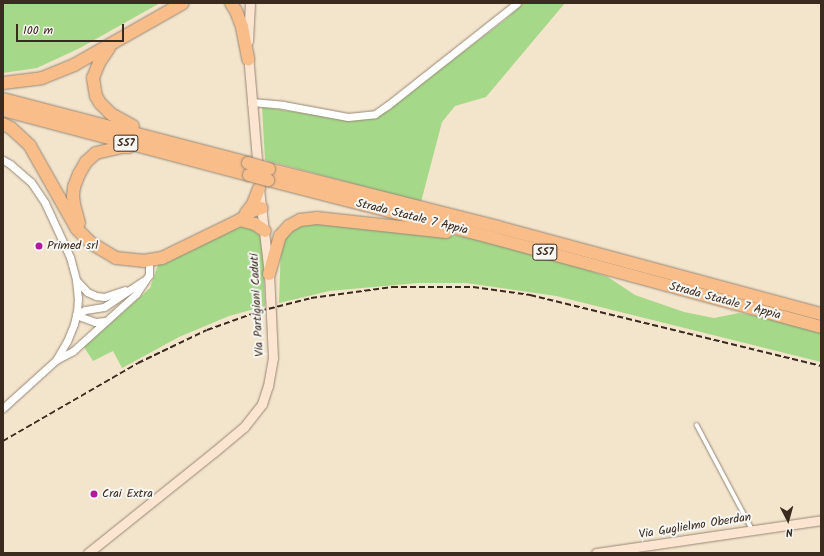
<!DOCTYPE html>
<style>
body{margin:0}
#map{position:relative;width:824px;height:556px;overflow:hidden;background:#f3e4cc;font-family:Kalam,sans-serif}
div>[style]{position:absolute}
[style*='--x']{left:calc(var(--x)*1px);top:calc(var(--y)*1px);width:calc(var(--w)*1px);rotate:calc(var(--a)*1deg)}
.green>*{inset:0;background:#a5d989}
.roads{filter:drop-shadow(0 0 1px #978775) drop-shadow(0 0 1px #978775)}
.lane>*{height:3.5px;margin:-1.75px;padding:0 1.75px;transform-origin:1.75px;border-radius:1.75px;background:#fff}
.street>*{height:7px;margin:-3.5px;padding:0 3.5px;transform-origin:3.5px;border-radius:3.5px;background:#fff}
.secondary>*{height:9px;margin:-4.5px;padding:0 4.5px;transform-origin:4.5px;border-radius:4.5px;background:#fce5d0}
.highway>*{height:12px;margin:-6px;padding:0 6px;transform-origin:6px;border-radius:6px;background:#f8bd89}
.rail>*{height:2px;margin-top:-1px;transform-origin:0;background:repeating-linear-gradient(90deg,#3b2a1e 0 6px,transparent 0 9px)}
.bridges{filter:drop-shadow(0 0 1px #978775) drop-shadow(0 0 1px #978775)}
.highway-bridge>*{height:12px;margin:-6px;padding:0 6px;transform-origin:6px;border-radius:6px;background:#f8bd89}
.dots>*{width:11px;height:11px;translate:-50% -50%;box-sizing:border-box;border:2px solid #f6f6f2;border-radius:50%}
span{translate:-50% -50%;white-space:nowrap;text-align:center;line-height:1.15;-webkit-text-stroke:4px #f6f6f2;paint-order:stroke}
.shield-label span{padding:1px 3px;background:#f6f6f2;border:1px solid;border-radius:3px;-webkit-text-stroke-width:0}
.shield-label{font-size:11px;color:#3b2a1e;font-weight:700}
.street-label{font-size:12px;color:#3b2a1e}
.poi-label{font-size:12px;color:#3b2a1e}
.left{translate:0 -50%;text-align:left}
.frame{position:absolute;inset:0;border:4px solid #3b2a1e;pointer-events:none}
.north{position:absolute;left:768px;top:500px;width:40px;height:40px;-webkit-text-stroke:3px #f6f6f2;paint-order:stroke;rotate:174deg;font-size:11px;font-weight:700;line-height:16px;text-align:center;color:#3b2a1e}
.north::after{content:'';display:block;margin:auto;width:14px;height:18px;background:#3b2a1e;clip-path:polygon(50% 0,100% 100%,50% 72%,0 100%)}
.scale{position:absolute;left:16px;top:24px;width:108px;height:18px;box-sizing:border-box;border:2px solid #3b2a1e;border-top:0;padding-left:5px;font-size:12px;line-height:14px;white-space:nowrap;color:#3b2a1e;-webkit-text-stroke:3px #f6f6f2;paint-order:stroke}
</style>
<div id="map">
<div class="green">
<i style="clip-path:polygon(3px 3px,160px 3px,80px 48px,37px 68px,3px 73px)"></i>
<i style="clip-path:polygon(523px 3px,565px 3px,486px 97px,455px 106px,442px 122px,421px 202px,265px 160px,262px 107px,343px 119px,375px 119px,505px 20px)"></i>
<i style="clip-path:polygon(306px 221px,438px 233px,485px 240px,547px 256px,608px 277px,635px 295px,684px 312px,714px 318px,739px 313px,799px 323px,821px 329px,821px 362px,556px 296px,466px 283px,418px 283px,329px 291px,279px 303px,281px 244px,290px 231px)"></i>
<i style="clip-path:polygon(244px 224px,263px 235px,265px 306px,229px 316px,179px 337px,122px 368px,113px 351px,93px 361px,84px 347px,150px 288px,158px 265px)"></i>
</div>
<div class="roads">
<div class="lane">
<i style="--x:697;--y:425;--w:118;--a:62.1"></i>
</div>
<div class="street">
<i style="--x:251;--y:102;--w:32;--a:5"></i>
<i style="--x:283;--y:105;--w:66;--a:10.5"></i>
<i style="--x:348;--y:117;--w:27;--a:-6"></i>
<i style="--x:375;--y:114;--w:16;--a:-35"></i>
<i style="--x:388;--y:105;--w:164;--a:-38.3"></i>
<i style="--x:3;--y:160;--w:8;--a:30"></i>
<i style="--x:10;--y:164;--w:28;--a:41"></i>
<i style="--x:31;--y:182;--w:25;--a:56"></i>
<i style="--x:45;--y:203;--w:60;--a:65.2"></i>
<i style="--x:70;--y:257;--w:24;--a:75"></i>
<i style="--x:76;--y:280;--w:18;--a:84"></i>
<i style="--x:78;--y:298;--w:13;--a:94"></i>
<i style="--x:77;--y:311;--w:13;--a:103"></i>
<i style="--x:74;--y:324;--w:18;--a:112"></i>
<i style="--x:67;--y:341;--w:22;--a:120"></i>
<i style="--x:56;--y:360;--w:72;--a:137.8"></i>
<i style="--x:76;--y:280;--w:16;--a:47"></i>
<i style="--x:87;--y:292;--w:10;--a:24"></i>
<i style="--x:96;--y:296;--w:8;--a:7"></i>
<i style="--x:104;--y:297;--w:22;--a:-18"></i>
<i style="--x:76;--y:315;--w:10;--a:-29"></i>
<i style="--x:85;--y:310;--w:19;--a:-9"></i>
<i style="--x:104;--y:307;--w:47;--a:-33.7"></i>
<i style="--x:76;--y:315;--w:20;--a:20"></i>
<i style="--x:95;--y:322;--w:10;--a:-6"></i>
<i style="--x:56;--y:360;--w:19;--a:-28"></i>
<i style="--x:73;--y:351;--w:85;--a:-42.1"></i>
<i style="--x:136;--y:294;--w:23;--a:-56"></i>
<i style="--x:149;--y:275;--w:15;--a:-90"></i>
</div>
<div class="secondary">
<i style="--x:248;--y:41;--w:38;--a:-87"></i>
<i style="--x:248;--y:54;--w:116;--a:85.1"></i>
<i style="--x:88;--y:553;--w:161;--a:-38.7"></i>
<i style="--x:214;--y:452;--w:39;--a:-40"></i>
<i style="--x:244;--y:427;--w:29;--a:-52"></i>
<i style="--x:262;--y:404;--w:19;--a:-72"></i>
<i style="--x:268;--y:386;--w:28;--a:-80"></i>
<i style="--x:273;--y:358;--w:84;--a:-92.7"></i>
<i style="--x:269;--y:274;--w:86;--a:-96.7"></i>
<i style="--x:596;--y:553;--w:227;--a:-8.3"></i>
</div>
<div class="highway">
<i style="--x:231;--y:3;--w:9;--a:58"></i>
<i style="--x:236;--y:11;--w:17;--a:69"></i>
<i style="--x:242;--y:27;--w:33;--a:79"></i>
<i style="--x:109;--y:48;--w:18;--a:124"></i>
<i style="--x:99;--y:63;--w:16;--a:112"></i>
<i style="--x:93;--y:78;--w:18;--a:81"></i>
<i style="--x:96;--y:96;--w:8;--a:60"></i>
<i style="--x:100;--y:103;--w:16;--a:45"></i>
<i style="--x:111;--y:114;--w:25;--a:29"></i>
<i style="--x:3;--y:83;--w:39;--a:-7"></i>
<i style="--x:42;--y:78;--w:35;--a:-22"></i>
<i style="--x:74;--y:65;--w:125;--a:-29.6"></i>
<i style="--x:3;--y:99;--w:253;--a:14.6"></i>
<i style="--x:3;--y:110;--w:254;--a:14.8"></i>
<i style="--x:3;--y:124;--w:9;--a:27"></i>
<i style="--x:11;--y:128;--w:26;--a:43"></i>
<i style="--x:30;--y:146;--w:95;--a:60.5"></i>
<i style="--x:77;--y:229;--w:20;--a:45"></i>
<i style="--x:91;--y:243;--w:29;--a:31"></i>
<i style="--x:116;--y:258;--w:27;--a:6"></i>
<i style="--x:143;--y:261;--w:19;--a:-9"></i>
<i style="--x:162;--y:258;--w:87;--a:-26"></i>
<i style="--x:240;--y:220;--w:15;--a:-37"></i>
<i style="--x:252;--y:211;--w:10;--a:-17"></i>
<i style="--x:269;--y:169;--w:236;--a:14.2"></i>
<i style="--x:498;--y:227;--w:335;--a:15.1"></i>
<i style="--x:268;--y:180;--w:229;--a:14.4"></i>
<i style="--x:490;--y:237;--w:343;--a:15.2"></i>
<i style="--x:246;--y:213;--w:11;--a:-52"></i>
<i style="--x:253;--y:204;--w:17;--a:-69"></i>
<i style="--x:240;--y:220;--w:16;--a:15"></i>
<i style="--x:255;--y:224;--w:12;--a:35"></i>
<i style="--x:79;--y:223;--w:20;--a:-105"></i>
<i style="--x:74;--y:204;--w:8;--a:-97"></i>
<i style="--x:73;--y:196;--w:9;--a:-84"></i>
<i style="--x:74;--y:187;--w:14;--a:-69"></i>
<i style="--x:79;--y:174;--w:14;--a:-60"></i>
<i style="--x:86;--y:162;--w:13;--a:-42"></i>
<i style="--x:96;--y:153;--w:28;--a:-13"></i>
<i style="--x:123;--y:147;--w:6;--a:0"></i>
<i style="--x:269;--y:274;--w:40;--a:-74"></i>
<i style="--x:280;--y:236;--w:13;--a:-48"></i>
<i style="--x:289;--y:226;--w:13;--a:-29"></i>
<i style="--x:300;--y:220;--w:17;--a:-7"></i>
<i style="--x:317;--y:218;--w:130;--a:6.2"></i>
</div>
</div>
<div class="rail">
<i style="--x:3;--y:441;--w:156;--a:-30"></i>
<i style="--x:138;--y:363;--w:76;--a:-25.6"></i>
<i style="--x:207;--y:330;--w:56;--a:-19.7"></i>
<i style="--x:260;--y:311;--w:53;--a:-14.3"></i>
<i style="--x:311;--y:298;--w:82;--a:-7.7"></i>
<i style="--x:392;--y:287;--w:81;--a:0"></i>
<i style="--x:473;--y:287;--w:58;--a:8"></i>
<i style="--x:530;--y:295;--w:300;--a:13.7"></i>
</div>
<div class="bridges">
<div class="highway-bridge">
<i style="--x:248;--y:163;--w:22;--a:16"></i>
<i style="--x:249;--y:175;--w:20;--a:15"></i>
</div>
</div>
<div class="dots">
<i style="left:39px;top:246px;background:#b5179e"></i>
<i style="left:94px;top:494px;background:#b5179e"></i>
</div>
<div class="shield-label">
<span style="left:126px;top:143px">SS7</span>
<span style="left:545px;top:252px">SS7</span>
</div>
<div class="street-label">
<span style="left:412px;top:217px;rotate:14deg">Strada Statale 7 Appia</span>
<span style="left:725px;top:301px;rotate:15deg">Strada Statale 7 Appia</span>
<span style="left:257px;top:305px;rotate:-93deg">Via Partigiani Caduti</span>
<span style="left:695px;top:526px;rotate:-9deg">Via Guglielmo Oberdan</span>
</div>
<div class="poi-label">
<span class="left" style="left:47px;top:246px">Primed srl</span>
<span class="left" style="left:102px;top:494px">Crai Extra</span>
</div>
<div class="frame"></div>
<div class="north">N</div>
<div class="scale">100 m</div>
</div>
